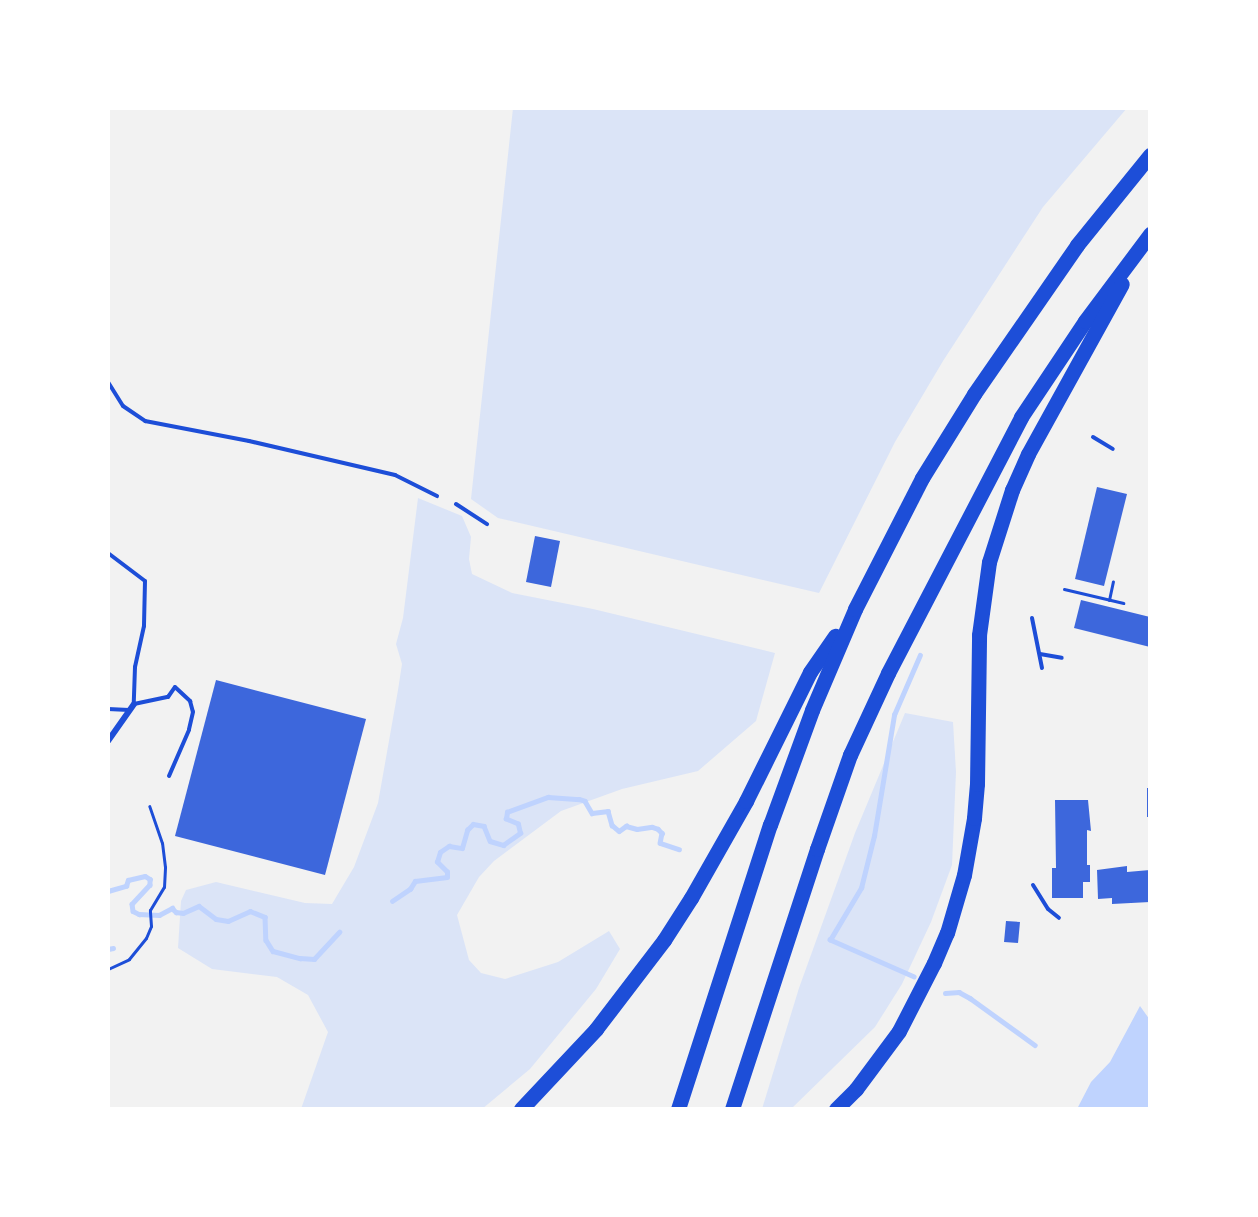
<!DOCTYPE html>
<style>
body{margin:0}
#map{position:relative;width:1258px;height:1217px;overflow:hidden;background:#f2f2f2;font-family:Lato,sans-serif}
div>[style]{position:absolute}
[style*='--x']{left:calc(var(--x)*1px);top:calc(var(--y)*1px);width:calc(var(--w)*1px);rotate:calc(var(--a)*1deg)}
.green>*{inset:0;background:#dbe4f7}
.water>*{inset:0;background:#bfd3fe}
.stream>*{height:4.5px;margin:-2.25px;padding:0 2.25px;transform-origin:2.25px;border-radius:2.25px;background:#bfd3fe}
.building>*{inset:0;background:#3d67dc}
.path>*{height:3px;margin:-1.5px;padding:0 1.5px;transform-origin:1.5px;border-radius:1.5px;background:#1d4ed8}
.service>*{height:4px;margin:-2px;padding:0 2px;transform-origin:2px;border-radius:2px;background:#1d4ed8}
.minor>*{height:6px;margin:-3px;padding:0 3px;transform-origin:3px;border-radius:3px;background:#1d4ed8}
.motorway>*{height:15px;margin:-7.5px;padding:0 7.5px;transform-origin:7.5px;border-radius:7.5px;background:#1d4ed8}
span{translate:-50% -50%;white-space:nowrap;text-align:center;line-height:1.15;-webkit-text-stroke:4.5px #fff;paint-order:stroke}
.frame{position:absolute;inset:0;border:110px solid #fff;pointer-events:none}
</style>
<div id="map">
<div class="green">
<i style="clip-path:polygon(513px 108px,1127px 108px,1043px 207px,943px 361px,895px 442px,819px 593px,498px 518px,471px 499px)"></i>
<i style="clip-path:polygon(418px 498px,462px 516px,471px 537px,469px 559px,472px 574px,512px 593px,593px 609px,775px 653px,756px 721px,698px 771px,622px 789px,561px 811px,494px 861px,479px 877px,457px 915px,469px 960px,481px 973px,505px 979px,558px 962px,609px 931px,620px 949px,596px 989px,530px 1069px,482px 1109px,301px 1109px,328px 1032px,308px 995px,277px 977px,212px 969px,178px 948px,181px 901px,186px 890px,216px 882px,305px 903px,332px 904px,354px 867px,378px 803px,398px 690px,402px 664px,396px 644px,403px 618px)"></i>
<i style="clip-path:polygon(905px 713px,953px 722px,956px 772px,952px 865px,931px 922px,902px 984px,875px 1027px,791px 1109px,762px 1109px,799px 988px,855px 833px)"></i>
</div>
<div class="water">
<i style="clip-path:polygon(1140px 1006px,1150px 1020px,1150px 1109px,1077px 1109px,1091px 1082px,1110px 1062px)"></i>
</div>
<div class="stream">
<i style="--x:108;--y:891;--w:19;--a:-16"></i>
<i style="--x:126;--y:886;--w:6;--a:-72"></i>
<i style="--x:128;--y:880;--w:17;--a:-13"></i>
<i style="--x:145;--y:876;--w:6;--a:31"></i>
<i style="--x:150;--y:879;--w:6;--a:90"></i>
<i style="--x:150;--y:885;--w:26;--a:133"></i>
<i style="--x:132;--y:904;--w:7;--a:82"></i>
<i style="--x:133;--y:911;--w:7;--a:27"></i>
<i style="--x:139;--y:914;--w:20;--a:3"></i>
<i style="--x:159;--y:915;--w:15;--a:-28"></i>
<i style="--x:172;--y:908;--w:6;--a:45"></i>
<i style="--x:176;--y:912;--w:7;--a:8"></i>
<i style="--x:183;--y:913;--w:17;--a:-24"></i>
<i style="--x:199;--y:906;--w:21;--a:37"></i>
<i style="--x:216;--y:919;--w:12;--a:9"></i>
<i style="--x:228;--y:921;--w:24;--a:-24"></i>
<i style="--x:250;--y:911;--w:16;--a:22"></i>
<i style="--x:265;--y:917;--w:23;--a:88"></i>
<i style="--x:266;--y:940;--w:13;--a:58"></i>
<i style="--x:273;--y:951;--w:28;--a:15"></i>
<i style="--x:300;--y:958;--w:14;--a:4"></i>
<i style="--x:314;--y:959;--w:37;--a:-47"></i>
<i style="--x:392;--y:901;--w:22;--a:-34"></i>
<i style="--x:410;--y:889;--w:9;--a:-58"></i>
<i style="--x:415;--y:881;--w:32;--a:-7"></i>
<i style="--x:447;--y:877;--w:5;--a:-90"></i>
<i style="--x:447;--y:872;--w:14;--a:-135"></i>
<i style="--x:437;--y:862;--w:10;--a:-73"></i>
<i style="--x:440;--y:852;--w:11;--a:-34"></i>
<i style="--x:449;--y:846;--w:13;--a:9"></i>
<i style="--x:462;--y:848;--w:19;--a:-74"></i>
<i style="--x:467;--y:830;--w:8;--a:-45"></i>
<i style="--x:473;--y:824;--w:11;--a:10"></i>
<i style="--x:484;--y:826;--w:16;--a:68"></i>
<i style="--x:490;--y:841;--w:14;--a:17"></i>
<i style="--x:503;--y:845;--w:21;--a:-35"></i>
<i style="--x:520;--y:833;--w:9;--a:-103"></i>
<i style="--x:518;--y:824;--w:13;--a:-157"></i>
<i style="--x:506;--y:819;--w:7;--a:-82"></i>
<i style="--x:507;--y:812;--w:44;--a:-20.1"></i>
<i style="--x:548;--y:797;--w:31;--a:4"></i>
<i style="--x:579;--y:799;--w:6;--a:18"></i>
<i style="--x:585;--y:801;--w:14;--a:60"></i>
<i style="--x:592;--y:813;--w:16;--a:-7"></i>
<i style="--x:608;--y:811;--w:15;--a:74"></i>
<i style="--x:612;--y:825;--w:9;--a:41"></i>
<i style="--x:619;--y:831;--w:9;--a:-36"></i>
<i style="--x:626;--y:826;--w:11;--a:15"></i>
<i style="--x:637;--y:829;--w:15;--a:-8"></i>
<i style="--x:652;--y:827;--w:6;--a:18"></i>
<i style="--x:658;--y:829;--w:6;--a:45"></i>
<i style="--x:662;--y:833;--w:10;--a:101"></i>
<i style="--x:660;--y:843;--w:20;--a:18"></i>
<i style="--x:108;--y:949;--w:5;--a:-11"></i>
<i style="--x:914;--y:977;--w:92;--a:-156.2"></i>
<i style="--x:830;--y:940;--w:61;--a:-59.2"></i>
<i style="--x:861;--y:888;--w:54;--a:-76"></i>
<i style="--x:874;--y:836;--w:123;--a:-80.6"></i>
<i style="--x:894;--y:715;--w:65;--a:-66.6"></i>
<i style="--x:945;--y:993;--w:14;--a:-4"></i>
<i style="--x:959;--y:992;--w:13;--a:29"></i>
<i style="--x:970;--y:998;--w:80;--a:35.9"></i>
</div>
<div class="building">
<i style="clip-path:polygon(1097px 487px,1127px 494px,1104px 586px,1075px 579px)"></i>
<i style="clip-path:polygon(535px 536px,560px 541px,551px 587px,526px 582px)"></i>
<i style="clip-path:polygon(1081px 600px,1150px 617px,1150px 647px,1074px 628px)"></i>
<i style="clip-path:polygon(216px 680px,366px 719px,325px 875px,175px 836px)"></i>
<i style="clip-path:polygon(1147px 788px,1150px 788px,1150px 817px,1147px 817px)"></i>
<i style="clip-path:polygon(1055px 800px,1088px 800px,1091px 831px,1087px 830px,1087px 865px,1090px 865px,1090px 882px,1083px 882px,1083px 898px,1052px 898px,1052px 868px,1056px 868px)"></i>
<i style="clip-path:polygon(1127px 866px,1127px 872px,1150px 870px,1150px 902px,1112px 904px,1112px 898px,1098px 899px,1097px 870px)"></i>
<i style="clip-path:polygon(1006px 921px,1020px 922px,1018px 943px,1004px 942px)"></i>
</div>
<div class="path">
<i style="--x:1064;--y:589;--w:61;--a:13.3"></i>
<i style="--x:1109;--y:600;--w:19;--a:-78"></i>
<i style="--x:108;--y:969;--w:23;--a:-25"></i>
<i style="--x:129;--y:959;--w:27;--a:-51"></i>
<i style="--x:146;--y:938;--w:13;--a:-67"></i>
<i style="--x:151;--y:926;--w:16;--a:-94"></i>
<i style="--x:150;--y:910;--w:27;--a:-59"></i>
<i style="--x:164;--y:887;--w:20;--a:-87"></i>
<i style="--x:165;--y:867;--w:24;--a:-97"></i>
<i style="--x:162;--y:843;--w:39;--a:-109"></i>
</div>
<div class="service">
<i style="--x:108;--y:382;--w:28;--a:58"></i>
<i style="--x:123;--y:406;--w:27;--a:34"></i>
<i style="--x:145;--y:421;--w:106;--a:10.9"></i>
<i style="--x:249;--y:441;--w:150;--a:13.1"></i>
<i style="--x:395;--y:475;--w:47;--a:26.6"></i>
<i style="--x:1093;--y:437;--w:23;--a:31"></i>
<i style="--x:456;--y:504;--w:37;--a:33"></i>
<i style="--x:108;--y:553;--w:46;--a:37.1"></i>
<i style="--x:145;--y:581;--w:45;--a:91.3"></i>
<i style="--x:144;--y:626;--w:42;--a:102.4"></i>
<i style="--x:135;--y:667;--w:37;--a:92"></i>
<i style="--x:134;--y:704;--w:35;--a:-12"></i>
<i style="--x:168;--y:697;--w:12;--a:-55"></i>
<i style="--x:175;--y:687;--w:21;--a:43"></i>
<i style="--x:190;--y:701;--w:11;--a:75"></i>
<i style="--x:193;--y:712;--w:18;--a:103"></i>
<i style="--x:189;--y:730;--w:50;--a:113.5"></i>
<i style="--x:1032;--y:618;--w:51;--a:78.7"></i>
<i style="--x:1040;--y:654;--w:22;--a:10"></i>
<i style="--x:108;--y:709;--w:21;--a:3"></i>
<i style="--x:1033;--y:885;--w:28;--a:58"></i>
<i style="--x:1048;--y:909;--w:14;--a:39"></i>
</div>
<div class="minor">
<i style="--x:108;--y:741;--w:45;--a:-54.9"></i>
</div>
<div class="motorway">
<i style="--x:521;--y:1109;--w:110;--a:-46.8"></i>
<i style="--x:596;--y:1029;--w:112;--a:-52.6"></i>
<i style="--x:664;--y:940;--w:50;--a:-57.3"></i>
<i style="--x:691;--y:898;--w:112;--a:-60.4"></i>
<i style="--x:746;--y:801;--w:144;--a:-63.6"></i>
<i style="--x:810;--y:672;--w:44;--a:-55.2"></i>
<i style="--x:678;--y:1109;--w:299;--a:-72.1"></i>
<i style="--x:770;--y:825;--w:122;--a:-69.9"></i>
<i style="--x:812;--y:710;--w:110;--a:-66.9"></i>
<i style="--x:855;--y:609;--w:147;--a:-62.9"></i>
<i style="--x:922;--y:478;--w:99;--a:-58.2"></i>
<i style="--x:974;--y:394;--w:181;--a:-55.3"></i>
<i style="--x:1077;--y:245;--w:116;--a:-51"></i>
<i style="--x:732;--y:1109;--w:274;--a:-71.9"></i>
<i style="--x:817;--y:849;--w:100;--a:-70.7"></i>
<i style="--x:850;--y:755;--w:90;--a:-65.1"></i>
<i style="--x:888;--y:673;--w:288;--a:-62.5"></i>
<i style="--x:1021;--y:417;--w:115;--a:-56.3"></i>
<i style="--x:1085;--y:321;--w:109;--a:-53.2"></i>
<i style="--x:836;--y:1109;--w:28;--a:-45"></i>
<i style="--x:856;--y:1089;--w:72;--a:-53.4"></i>
<i style="--x:899;--y:1031;--w:76;--a:-62.8"></i>
<i style="--x:934;--y:963;--w:33;--a:-67"></i>
<i style="--x:947;--y:933;--w:60;--a:-73.7"></i>
<i style="--x:964;--y:875;--w:58;--a:-80"></i>
<i style="--x:974;--y:818;--w:34;--a:-85"></i>
<i style="--x:977;--y:784;--w:149;--a:-89.2"></i>
<i style="--x:979;--y:635;--w:74;--a:-82.2"></i>
<i style="--x:989;--y:562;--w:76;--a:-72.3"></i>
<i style="--x:1012;--y:490;--w:39;--a:-66"></i>
<i style="--x:1028;--y:454;--w:194;--a:-61.1"></i>
</div>
<div class="frame"></div>
</div>
